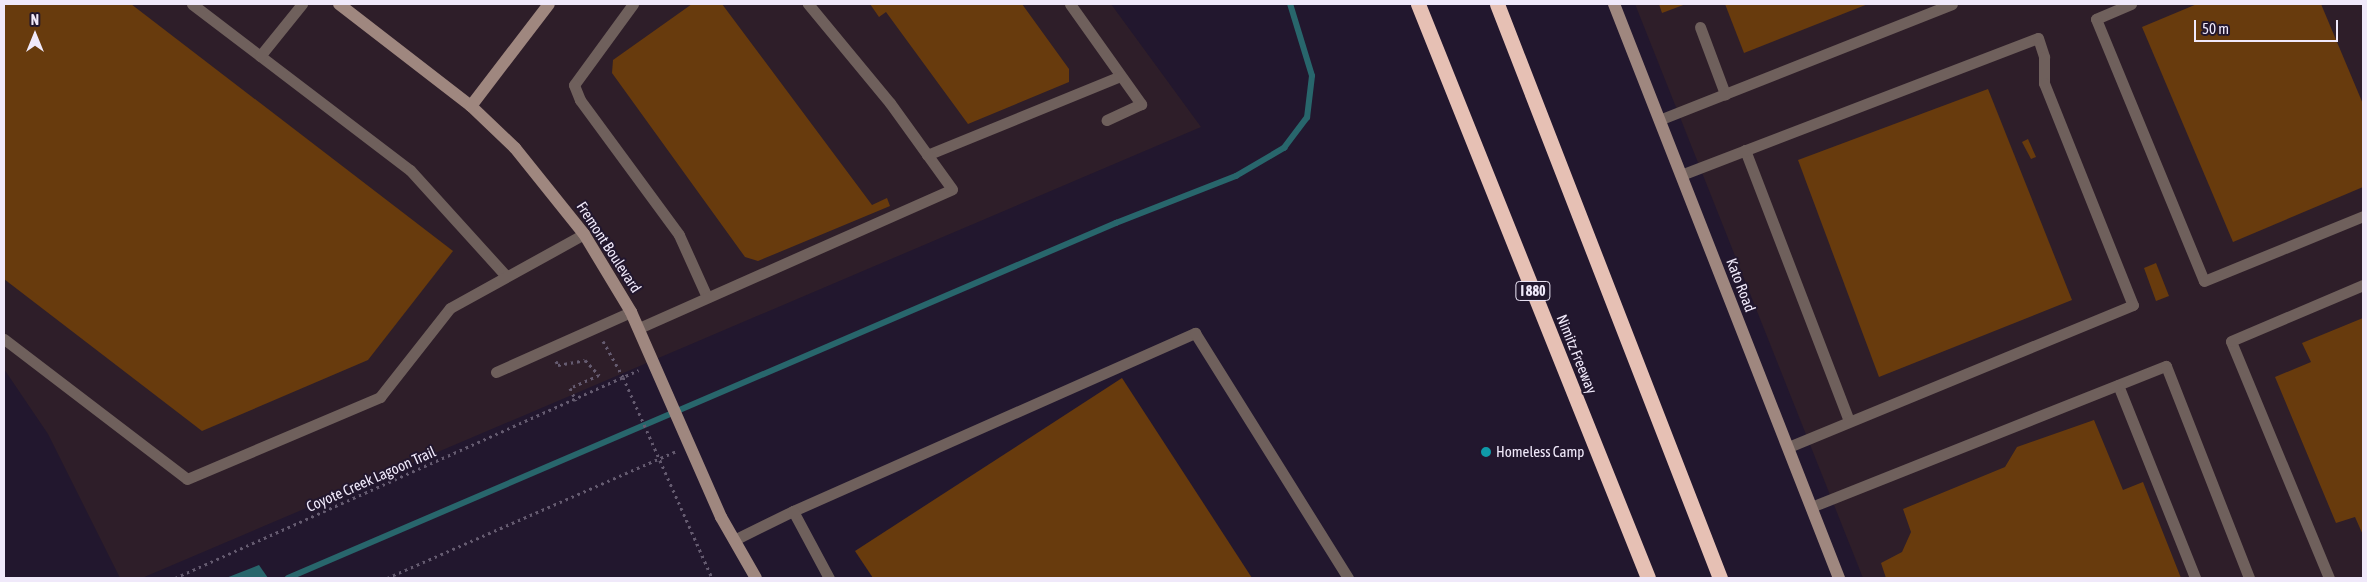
<!DOCTYPE html>
<style>
body{margin:0}
#map{position:relative;width:2367px;height:582px;overflow:hidden;background:#22172e;font-family:"Asap Condensed",sans-serif}
div>[style]{position:absolute}
[style*='--x']{left:calc(var(--x)*1px);top:calc(var(--y)*1px);width:calc(var(--w)*1px);rotate:calc(var(--a)*1deg)}
.industrial>*{inset:0;background:#2e1e29}
.water>*{inset:0;background:#28666c}
.stream>*{height:5.5px;margin:-2.75px;padding:0 2.75px;transform-origin:2.75px;border-radius:2.75px;background:#28666c}
.building>*{inset:0;background:#683b0d}
.path>*{height:3px;margin-top:-1.5px;transform-origin:0;background:repeating-linear-gradient(90deg,#655b70 0 2.5px,transparent 0 6.5px)}
.lane>*{height:11px;margin:-5.5px;padding:0 5.5px;transform-origin:5.5px;border-radius:5.5px;background:#6f605c}
.secondary>*{height:12px;margin:-6px;padding:0 6px;transform-origin:6px;border-radius:6px;background:#9f877f}
.highway>*{height:15px;margin:-7.5px;padding:0 7.5px;transform-origin:7.5px;border-radius:7.5px;background:#e6c0b4}
.dots>*{width:14px;height:14px;translate:-50% -50%;box-sizing:border-box;border:2px solid #22172e;border-radius:50%}
span{translate:-50% -50%;white-space:nowrap;text-align:center;line-height:1.15;-webkit-text-stroke:4px #22172e;paint-order:stroke}
.shield-label span{padding:1px 4px;background:#22172e;border:1px solid;border-radius:4px;-webkit-text-stroke-width:0}
.shield-label{font-size:14px;color:#f0e9fa;font-weight:700}
.street-label{font-size:15px;color:#f0e9fa}
.poi-label{font-size:15px;color:#f0e9fa}
.left{translate:0 -50%;text-align:left}
.frame{position:absolute;inset:0;border:5px solid #f0e9fa;pointer-events:none}
.north{position:absolute;left:10px;top:10px;width:50px;height:50px;-webkit-text-stroke:4px #22172e;paint-order:stroke;rotate:0deg;font-size:14px;font-weight:700;line-height:20px;text-align:center;color:#f0e9fa}
.north::after{content:'';display:block;margin:auto;width:18px;height:22px;background:#f0e9fa;clip-path:polygon(50% 0,100% 100%,50% 72%,0 100%)}
.scale{position:absolute;left:2194px;top:20px;width:144px;height:22px;box-sizing:border-box;border:2px solid #f0e9fa;border-top:0;padding-left:6px;font-size:15px;line-height:18px;white-space:nowrap;color:#f0e9fa;-webkit-text-stroke:4px #22172e;paint-order:stroke}
</style>
<div id="map">
<div class="industrial">
<i style="clip-path:polygon(4px 4px,1111px 4px,1201px 127px,142px 578px,120px 578px,48px 434px,4px 369px)"></i>
<i style="clip-path:polygon(1635px 4px,2363px 4px,2363px 578px,1863px 578px)"></i>
</div>
<div class="water">
<i style="clip-path:polygon(259px 565px,268px 578px,226px 578px)"></i>
</div>
<div class="stream">
<i style="--x:288;--y:578;--w:901;--a:-23.21"></i>
<i style="--x:1116;--y:223;--w:129;--a:-21.4"></i>
<i style="--x:1236;--y:176;--w:56;--a:-30.3"></i>
<i style="--x:1284;--y:148;--w:38;--a:-53"></i>
<i style="--x:1307;--y:118;--w:42;--a:-83.2"></i>
<i style="--x:1312;--y:76;--w:75;--a:-107"></i>
</div>
<div class="building">
<i style="clip-path:polygon(4px 4px,131px 4px,453px 251px,368px 360px,202px 431px,4px 279px)"></i>
<i style="clip-path:polygon(692px 4px,722px 4px,872px 205px,887px 198px,890px 206px,758px 261px,745px 257px,612px 73px,613px 60px)"></i>
<i style="clip-path:polygon(870px 4px,1022px 4px,1069px 69px,1069px 82px,968px 124px,886px 12px,879px 17px)"></i>
<i style="clip-path:polygon(1659px 4px,1686px 4px,1662px 13px)"></i>
<i style="clip-path:polygon(1725px 4px,1868px 4px,1744px 53px)"></i>
<i style="clip-path:polygon(2197px 4px,2321px 4px,2363px 104px,2363px 187px,2233px 242px,2142px 27px)"></i>
<i style="clip-path:polygon(1988px 89px,2072px 300px,1879px 377px,1798px 160px)"></i>
<i style="clip-path:polygon(2028px 139px,2036px 157px,2031px 159px,2022px 142px)"></i>
<i style="clip-path:polygon(2156px 263px,2169px 296px,2156px 301px,2144px 268px)"></i>
<i style="clip-path:polygon(2363px 318px,2363px 535px,2355px 517px,2336px 523px,2275px 377px,2311px 362px,2302px 343px)"></i>
<i style="clip-path:polygon(1122px 378px,1252px 578px,873px 578px,855px 551px)"></i>
<i style="clip-path:polygon(2094px 420px,2123px 490px,2143px 482px,2181px 578px,1886px 578px,1881px 563px,1902px 552px,1911px 532px,1903px 509px,2005px 467px,2017px 447px)"></i>
</div>
<div class="path">
<i style="--x:603;--y:341;--w:41;--a:60.9"></i>
<i style="--x:623;--y:377;--w:220;--a:66.1"></i>
<i style="--x:556;--y:361;--w:4;--a:63"></i>
<i style="--x:558;--y:365;--w:27;--a:-10"></i>
<i style="--x:585;--y:360;--w:21;--a:47"></i>
<i style="--x:599;--y:375;--w:32;--a:156"></i>
<i style="--x:570;--y:388;--w:14;--a:65"></i>
<i style="--x:175;--y:578;--w:508;--a:-24.15"></i>
<i style="--x:387;--y:578;--w:317;--a:-23.7"></i>
</div>
<div class="lane">
<i style="--x:192;--y:4;--w:274;--a:37.3"></i>
<i style="--x:410;--y:170;--w:143;--a:47.8"></i>
<i style="--x:633;--y:4;--w:100;--a:126.1"></i>
<i style="--x:574;--y:85;--w:16;--a:68"></i>
<i style="--x:580;--y:100;--w:167;--a:53.7"></i>
<i style="--x:679;--y:235;--w:68;--a:65.7"></i>
<i style="--x:1070;--y:4;--w:123;--a:54.6"></i>
<i style="--x:1141;--y:104;--w:38;--a:155"></i>
<i style="--x:2131;--y:4;--w:38;--a:157"></i>
<i style="--x:2096;--y:19;--w:283;--a:67.6"></i>
<i style="--x:2204;--y:281;--w:172;--a:-22.2"></i>
<i style="--x:1700;--y:27;--w:72;--a:69.5"></i>
<i style="--x:260;--y:56;--w:67;--a:-51.1"></i>
<i style="--x:1659;--y:120;--w:315;--a:-21.6"></i>
<i style="--x:1745;--y:150;--w:290;--a:69"></i>
<i style="--x:927;--y:155;--w:209;--a:-22.2"></i>
<i style="--x:1681;--y:175;--w:382;--a:-21"></i>
<i style="--x:2038;--y:38;--w:20;--a:72"></i>
<i style="--x:2044;--y:57;--w:26;--a:90"></i>
<i style="--x:2044;--y:83;--w:239;--a:68.2"></i>
<i style="--x:2133;--y:305;--w:373;--a:157.6"></i>
<i style="--x:639;--y:328;--w:342;--a:-23.9"></i>
<i style="--x:952;--y:189;--w:106;--a:-125.8"></i>
<i style="--x:890;--y:103;--w:129;--a:-129.6"></i>
<i style="--x:4;--y:339;--w:230;--a:37.4"></i>
<i style="--x:187;--y:479;--w:210;--a:-23"></i>
<i style="--x:380;--y:397;--w:113;--a:-51.8"></i>
<i style="--x:450;--y:308;--w:153;--a:-28.9"></i>
<i style="--x:496;--y:372;--w:148;--a:-24"></i>
<i style="--x:2118;--y:385;--w:208;--a:68.2"></i>
<i style="--x:1811;--y:507;--w:382;--a:-21.7"></i>
<i style="--x:2166;--y:366;--w:228;--a:68.6"></i>
<i style="--x:793;--y:511;--w:440;--a:-23.9"></i>
<i style="--x:1195;--y:333;--w:289;--a:58"></i>
<i style="--x:734;--y:540;--w:66;--a:-26.2"></i>
<i style="--x:793;--y:511;--w:76;--a:61.8"></i>
<i style="--x:2329;--y:578;--w:256;--a:-112.5"></i>
<i style="--x:2231;--y:341;--w:143;--a:-23"></i>
</div>
<div class="secondary">
<i style="--x:339;--y:4;--w:167;--a:37.7"></i>
<i style="--x:471;--y:106;--w:61;--a:43.7"></i>
<i style="--x:515;--y:148;--w:110;--a:51.3"></i>
<i style="--x:584;--y:234;--w:91;--a:58.9"></i>
<i style="--x:631;--y:312;--w:224;--a:66.3"></i>
<i style="--x:721;--y:517;--w:70;--a:60.2"></i>
<i style="--x:1614;--y:4;--w:617;--a:68.6"></i>
<i style="--x:471;--y:106;--w:128;--a:-52.6"></i>
</div>
<div class="highway">
<i style="--x:1418;--y:4;--w:618;--a:68.16"></i>
<i style="--x:1497;--y:4;--w:616;--a:68.77"></i>
</div>
<div class="dots">
<i style="left:1486px;top:452px;background:#0f9aa8"></i>
</div>
<div class="shield-label">
<span style="left:1533px;top:291px">I 880</span>
</div>
<div class="street-label">
<span style="left:609px;top:247px;rotate:57deg">Fremont Boulevard</span>
<span style="left:1741px;top:285px;rotate:69deg">Kato Road</span>
<span style="left:1577px;top:354px;rotate:68deg">Nimitz Freeway</span>
<span style="left:371px;top:479px;rotate:-24deg">Coyote Creek Lagoon Trail</span>
</div>
<div class="poi-label">
<span class="left" style="left:1496px;top:452px">Homeless Camp</span>
</div>
<div class="frame"></div>
<div class="north">N</div>
<div class="scale">50 m</div>
</div>
